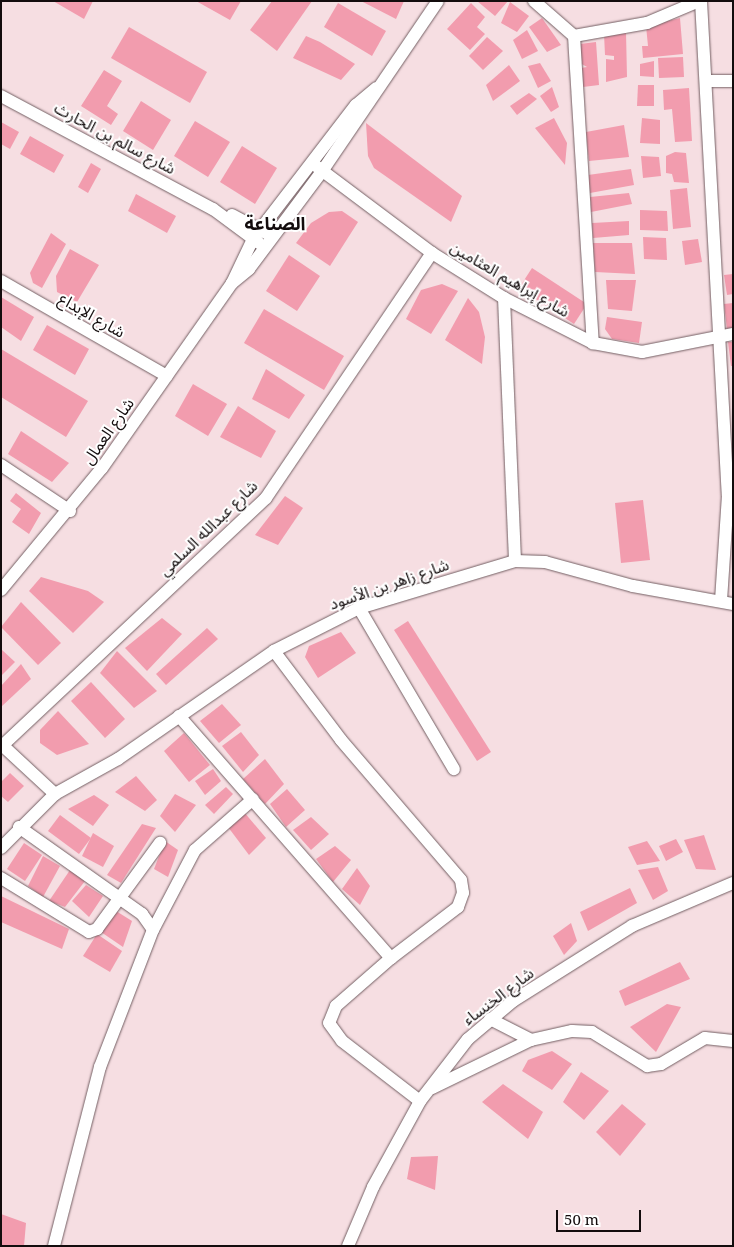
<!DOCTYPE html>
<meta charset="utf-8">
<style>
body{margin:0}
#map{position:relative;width:734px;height:1247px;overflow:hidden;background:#f6dee2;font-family:"Noto Serif","Noto Sans Arabic",serif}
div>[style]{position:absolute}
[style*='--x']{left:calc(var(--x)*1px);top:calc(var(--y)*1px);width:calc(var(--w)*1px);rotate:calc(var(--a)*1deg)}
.building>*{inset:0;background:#f29cae}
.roads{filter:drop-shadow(0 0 1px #735f63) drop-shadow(0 0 1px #735f63)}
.minor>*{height:12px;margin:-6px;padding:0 6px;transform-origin:6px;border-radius:6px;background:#fff}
span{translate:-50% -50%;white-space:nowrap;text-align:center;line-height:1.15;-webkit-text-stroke:4px #fff;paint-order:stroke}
.street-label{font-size:16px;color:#130c0d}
.neighbourhood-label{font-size:18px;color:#130c0d;font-weight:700}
.frame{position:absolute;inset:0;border:2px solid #130c0d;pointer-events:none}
.scale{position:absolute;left:556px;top:1210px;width:85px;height:22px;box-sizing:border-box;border:2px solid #130c0d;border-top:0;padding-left:6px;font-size:15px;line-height:18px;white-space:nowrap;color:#130c0d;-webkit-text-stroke:4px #fff;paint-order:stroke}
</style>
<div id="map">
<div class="building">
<i style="clip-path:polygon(53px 1px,93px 1px,84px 19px)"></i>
<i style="clip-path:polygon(196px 1px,241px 1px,230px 20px)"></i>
<i style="clip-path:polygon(272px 1px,312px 1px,277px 51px,250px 30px)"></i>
<i style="clip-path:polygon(361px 1px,404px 1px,396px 19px)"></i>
<i style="clip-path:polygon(477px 1px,508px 1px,495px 16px)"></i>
<i style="clip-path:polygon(510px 2px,529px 16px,517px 32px,501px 23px)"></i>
<i style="clip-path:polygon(338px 3px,386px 31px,372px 56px,324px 27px)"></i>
<i style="clip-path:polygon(471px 3px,485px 17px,477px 27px,485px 34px,470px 50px,447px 29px)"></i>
<i style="clip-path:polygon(542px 18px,561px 45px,547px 52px,529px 27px)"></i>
<i style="clip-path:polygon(680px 18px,683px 54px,643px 58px,642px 46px,648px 46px,646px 26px)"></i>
<i style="clip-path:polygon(129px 27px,207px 72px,190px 103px,111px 58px)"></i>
<i style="clip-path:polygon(527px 30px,538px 51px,522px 59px,513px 40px)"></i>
<i style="clip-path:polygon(626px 32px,627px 77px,606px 82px,606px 59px,614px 60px,614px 56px,605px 55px,604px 34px)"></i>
<i style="clip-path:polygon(306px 36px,320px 42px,355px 64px,341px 80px,293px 58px)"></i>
<i style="clip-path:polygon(487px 37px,503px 51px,483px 70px,469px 56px)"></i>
<i style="clip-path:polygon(596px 42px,599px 85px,583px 87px,581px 68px,587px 67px,580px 63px,580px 44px)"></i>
<i style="clip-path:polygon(683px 57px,684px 77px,659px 78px,658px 58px)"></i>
<i style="clip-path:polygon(654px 61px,654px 77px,640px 76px,640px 64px)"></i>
<i style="clip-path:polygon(540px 63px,551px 81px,538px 88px,528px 66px)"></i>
<i style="clip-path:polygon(509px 65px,520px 81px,493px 101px,486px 85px)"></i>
<i style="clip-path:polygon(104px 70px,122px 81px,107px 106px,118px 114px,111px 125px,81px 106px)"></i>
<i style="clip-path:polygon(638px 85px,654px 85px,654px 106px,637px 106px)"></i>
<i style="clip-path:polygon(552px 87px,559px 107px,551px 112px,540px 96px)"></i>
<i style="clip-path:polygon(689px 88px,692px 141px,675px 142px,672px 109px,664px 110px,663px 90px)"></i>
<i style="clip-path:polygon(529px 93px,537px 99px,517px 115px,510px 106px)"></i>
<i style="clip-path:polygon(141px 101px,171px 120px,153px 150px,123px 131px)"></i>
<i style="clip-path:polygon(554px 118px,567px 143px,565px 165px,535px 128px)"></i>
<i style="clip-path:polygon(642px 118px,660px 120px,660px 144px,640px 143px)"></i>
<i style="clip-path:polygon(195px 121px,230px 142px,208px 177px,174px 156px)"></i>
<i style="clip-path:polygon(1px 122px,19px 132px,10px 149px,1px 144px)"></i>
<i style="clip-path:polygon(366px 123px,462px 196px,451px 222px,374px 168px,368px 156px)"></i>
<i style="clip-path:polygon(624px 125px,629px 157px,589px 161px,586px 132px)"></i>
<i style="clip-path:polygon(30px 136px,64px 155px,54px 173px,20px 154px)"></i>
<i style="clip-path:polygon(242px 146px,277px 168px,255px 204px,220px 182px)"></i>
<i style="clip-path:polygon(675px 152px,686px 153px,689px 183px,674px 182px,672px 174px,666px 173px,666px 156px)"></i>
<i style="clip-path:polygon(641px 156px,659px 157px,661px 176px,643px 178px)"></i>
<i style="clip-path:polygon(91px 163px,101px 169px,88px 193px,78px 187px)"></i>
<i style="clip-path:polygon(631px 169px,634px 185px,590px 193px,588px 175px)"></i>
<i style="clip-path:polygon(687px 188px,691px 227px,673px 229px,670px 190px)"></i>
<i style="clip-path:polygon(629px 193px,632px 204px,591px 212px,590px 197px)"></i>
<i style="clip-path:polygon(136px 194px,176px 216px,167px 233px,128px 211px)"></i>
<i style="clip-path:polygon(640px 210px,667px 211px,668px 231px,640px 230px)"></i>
<i style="clip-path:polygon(342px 211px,358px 222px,330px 266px,296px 243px,311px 223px,329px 212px)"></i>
<i style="clip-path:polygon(629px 221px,629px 235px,593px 238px,592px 223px)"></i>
<i style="clip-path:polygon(51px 233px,66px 244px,42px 288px,33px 283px,30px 273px)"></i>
<i style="clip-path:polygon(643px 237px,666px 238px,667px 260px,644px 259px)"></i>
<i style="clip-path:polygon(698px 239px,702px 262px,685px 265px,682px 241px)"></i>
<i style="clip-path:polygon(593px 243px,632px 243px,635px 274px,595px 272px)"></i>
<i style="clip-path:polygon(70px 249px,99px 265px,77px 302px,57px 292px,56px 276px)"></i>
<i style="clip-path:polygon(289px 255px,320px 276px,297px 311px,266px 291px)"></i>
<i style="clip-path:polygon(532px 268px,587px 304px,574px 324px,519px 288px)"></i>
<i style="clip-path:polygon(733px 274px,733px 294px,727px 295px,724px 275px)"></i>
<i style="clip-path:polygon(606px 280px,636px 280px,632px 311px,608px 309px)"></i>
<i style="clip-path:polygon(442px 284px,458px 291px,431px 334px,406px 319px,421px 290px)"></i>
<i style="clip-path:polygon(1px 297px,34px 317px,21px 341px,1px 327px)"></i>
<i style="clip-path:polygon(468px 298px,479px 312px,485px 337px,482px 364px,445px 340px)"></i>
<i style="clip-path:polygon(733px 303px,733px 328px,727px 329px,724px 304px)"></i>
<i style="clip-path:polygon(264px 309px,344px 356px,324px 390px,244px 343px)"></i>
<i style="clip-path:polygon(607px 317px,642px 322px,639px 343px,612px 339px,605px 329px)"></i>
<i style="clip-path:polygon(47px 325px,89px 349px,75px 375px,33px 350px)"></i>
<i style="clip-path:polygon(728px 342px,733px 342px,733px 366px,731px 366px)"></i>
<i style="clip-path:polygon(1px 349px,88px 401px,66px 437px,1px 397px)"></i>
<i style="clip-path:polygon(266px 369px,305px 395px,289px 419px,252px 399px)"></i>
<i style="clip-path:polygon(193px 384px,227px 404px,208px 436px,175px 416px)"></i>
<i style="clip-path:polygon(238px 406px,276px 431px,261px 458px,220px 437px)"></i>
<i style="clip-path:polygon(21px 431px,69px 463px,52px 482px,8px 454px)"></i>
<i style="clip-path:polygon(16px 493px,41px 513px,29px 534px,12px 522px,21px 509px,10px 501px)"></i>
<i style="clip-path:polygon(285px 496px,303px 508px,278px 545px,255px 535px)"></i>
<i style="clip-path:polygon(643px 500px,650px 560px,621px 563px,615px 503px)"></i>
<i style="clip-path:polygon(41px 577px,88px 591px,104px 602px,73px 633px,29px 591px)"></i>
<i style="clip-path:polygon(21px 602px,61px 643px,38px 665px,1px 627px)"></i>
<i style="clip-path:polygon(162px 618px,182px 634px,147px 671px,125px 648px)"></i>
<i style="clip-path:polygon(408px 621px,491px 752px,477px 761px,394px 630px)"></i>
<i style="clip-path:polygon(207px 628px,218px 639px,166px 685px,156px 674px)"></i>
<i style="clip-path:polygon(341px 632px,356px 653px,318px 678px,305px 657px,309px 646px)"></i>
<i style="clip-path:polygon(1px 649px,15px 662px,1px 676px)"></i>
<i style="clip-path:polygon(117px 651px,157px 691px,134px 708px,100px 673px)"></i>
<i style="clip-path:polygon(21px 664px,31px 679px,1px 707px,1px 686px)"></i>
<i style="clip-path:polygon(91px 682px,125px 719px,105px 738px,71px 701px)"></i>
<i style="clip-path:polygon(222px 704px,241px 725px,219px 743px,200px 721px)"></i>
<i style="clip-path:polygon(58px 711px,89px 744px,57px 755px,40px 743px,40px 730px)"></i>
<i style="clip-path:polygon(241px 732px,259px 755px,243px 772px,222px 746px)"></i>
<i style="clip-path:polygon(184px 733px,210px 765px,189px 782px,164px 751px)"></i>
<i style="clip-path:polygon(265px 759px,284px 784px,265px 804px,243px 779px)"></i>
<i style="clip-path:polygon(213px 769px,221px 781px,205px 795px,195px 781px)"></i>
<i style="clip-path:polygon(10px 773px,24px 786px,8px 802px,1px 796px,1px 782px)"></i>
<i style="clip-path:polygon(136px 776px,157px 800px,145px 811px,115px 792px)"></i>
<i style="clip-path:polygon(226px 787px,233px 794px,214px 814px,205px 805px)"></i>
<i style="clip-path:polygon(287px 789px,305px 810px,286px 827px,270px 804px)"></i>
<i style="clip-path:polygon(175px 794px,196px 805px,175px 832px,160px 816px)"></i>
<i style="clip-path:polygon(94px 795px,109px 805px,93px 826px,68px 809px)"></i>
<i style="clip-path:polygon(244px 812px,266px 838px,249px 855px,228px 827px)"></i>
<i style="clip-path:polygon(60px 815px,91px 838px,79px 854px,48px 831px)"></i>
<i style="clip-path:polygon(311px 817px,329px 834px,311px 850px,293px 830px)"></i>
<i style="clip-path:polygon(142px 824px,156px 828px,121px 883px,107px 875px)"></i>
<i style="clip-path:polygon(93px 833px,114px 846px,103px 867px,82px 856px)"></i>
<i style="clip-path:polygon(704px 835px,716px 870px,696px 869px,684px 840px)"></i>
<i style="clip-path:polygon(676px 839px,683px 852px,666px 861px,659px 846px)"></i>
<i style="clip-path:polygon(165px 841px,178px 850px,168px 877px,154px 869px)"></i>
<i style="clip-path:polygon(647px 841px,660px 861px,637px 865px,628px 847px)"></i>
<i style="clip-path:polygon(24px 843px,42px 855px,25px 881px,7px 869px)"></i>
<i style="clip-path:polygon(335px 846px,351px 860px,333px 882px,316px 859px)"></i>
<i style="clip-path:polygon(43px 856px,60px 866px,43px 897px,28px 886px)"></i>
<i style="clip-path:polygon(658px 867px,668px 891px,653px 900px,638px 870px)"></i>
<i style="clip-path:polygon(357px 868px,370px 886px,360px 905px,342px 889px)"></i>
<i style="clip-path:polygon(70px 870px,85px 881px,65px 907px,49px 901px)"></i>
<i style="clip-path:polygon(86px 885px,103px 896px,89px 917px,72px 901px)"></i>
<i style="clip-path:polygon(630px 888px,637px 903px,588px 931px,580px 912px)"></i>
<i style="clip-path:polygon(1px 896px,69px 929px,62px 949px,1px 922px)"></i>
<i style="clip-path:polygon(116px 911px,132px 921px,123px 947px,101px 932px)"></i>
<i style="clip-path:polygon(571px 923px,577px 941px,564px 955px,553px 936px)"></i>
<i style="clip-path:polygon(97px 934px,122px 951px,110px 972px,83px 956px)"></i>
<i style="clip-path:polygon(680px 962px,690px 979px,625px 1006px,619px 991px)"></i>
<i style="clip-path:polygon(667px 1004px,681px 1007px,656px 1052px,630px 1027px)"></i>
<i style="clip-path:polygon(552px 1051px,572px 1064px,552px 1090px,522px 1071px,528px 1060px)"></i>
<i style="clip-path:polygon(581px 1072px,609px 1091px,584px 1120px,563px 1102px)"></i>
<i style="clip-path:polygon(503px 1084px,543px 1112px,528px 1139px,482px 1102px)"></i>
<i style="clip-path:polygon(622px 1104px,646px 1124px,620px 1156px,596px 1132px)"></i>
<i style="clip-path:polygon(438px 1156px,435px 1190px,407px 1179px,411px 1157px)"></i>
<i style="clip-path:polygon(1px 1214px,26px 1223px,24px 1246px,1px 1246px)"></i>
</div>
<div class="roads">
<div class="minor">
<i style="--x:534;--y:1;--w:53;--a:41.2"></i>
<i style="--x:574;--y:36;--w:308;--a:86.5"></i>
<i style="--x:701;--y:1;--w:495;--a:86.9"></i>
<i style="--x:728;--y:495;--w:106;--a:93.8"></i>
<i style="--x:574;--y:36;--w:74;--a:-10.1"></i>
<i style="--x:647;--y:23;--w:56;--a:-22.9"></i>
<i style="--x:706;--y:81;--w:27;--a:0"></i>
<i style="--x:1;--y:96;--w:240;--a:28.1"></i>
<i style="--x:213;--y:209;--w:57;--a:36.5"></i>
<i style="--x:312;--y:163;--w:150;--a:36.9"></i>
<i style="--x:432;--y:253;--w:85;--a:32"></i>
<i style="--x:504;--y:298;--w:100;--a:26.8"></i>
<i style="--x:593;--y:343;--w:50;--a:10.4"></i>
<i style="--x:642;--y:352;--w:93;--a:-11.2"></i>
<i style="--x:232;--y:215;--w:40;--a:28"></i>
<i style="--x:1;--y:281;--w:191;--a:29.8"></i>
<i style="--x:232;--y:283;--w:22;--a:-39"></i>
<i style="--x:249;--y:269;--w:124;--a:-53.2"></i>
<i style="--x:323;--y:170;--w:204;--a:-55.8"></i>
<i style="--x:504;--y:298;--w:263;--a:87.6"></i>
<i style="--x:1;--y:465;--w:83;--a:33.7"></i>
<i style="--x:1;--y:590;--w:158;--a:-50.4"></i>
<i style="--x:102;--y:468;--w:226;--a:-54.9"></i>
<i style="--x:232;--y:283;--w:49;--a:-64.5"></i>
<i style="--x:253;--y:239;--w:169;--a:-52.5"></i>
<i style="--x:356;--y:105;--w:26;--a:-40"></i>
<i style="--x:359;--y:608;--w:187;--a:59.5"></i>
<i style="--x:274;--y:651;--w:111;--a:53"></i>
<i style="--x:341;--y:740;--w:184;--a:49.4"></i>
<i style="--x:461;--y:880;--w:13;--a:81"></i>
<i style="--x:463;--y:893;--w:15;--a:110"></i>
<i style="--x:458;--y:907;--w:84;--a:142.7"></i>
<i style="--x:179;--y:716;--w:322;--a:48.8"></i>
<i style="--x:391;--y:958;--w:73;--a:138.9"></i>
<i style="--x:336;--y:1006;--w:18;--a:112"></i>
<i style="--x:329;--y:1023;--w:22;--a:54"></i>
<i style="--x:342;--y:1041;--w:98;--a:37.6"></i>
<i style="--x:1;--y:744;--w:74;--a:42.8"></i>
<i style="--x:3;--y:745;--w:361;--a:-43.2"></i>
<i style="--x:266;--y:498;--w:296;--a:-55.9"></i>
<i style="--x:19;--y:827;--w:151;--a:35.3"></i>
<i style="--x:142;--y:914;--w:19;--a:55"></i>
<i style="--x:1;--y:848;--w:76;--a:-45"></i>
<i style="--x:55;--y:794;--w:72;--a:-29.1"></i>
<i style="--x:118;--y:759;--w:190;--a:-34.7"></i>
<i style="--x:274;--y:651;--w:95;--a:-26.8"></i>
<i style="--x:359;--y:608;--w:163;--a:-16.8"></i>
<i style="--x:515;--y:561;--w:30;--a:2"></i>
<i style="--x:545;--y:562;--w:91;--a:15.3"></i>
<i style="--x:633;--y:586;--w:102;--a:10.2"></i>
<i style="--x:1;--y:878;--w:103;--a:31.5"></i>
<i style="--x:89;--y:932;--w:9;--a:-21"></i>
<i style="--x:97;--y:929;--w:107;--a:-53.8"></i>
<i style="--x:490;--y:1019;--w:46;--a:27.1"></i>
<i style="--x:531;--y:1040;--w:42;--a:-12.4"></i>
<i style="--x:572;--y:1031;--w:20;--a:3"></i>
<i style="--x:592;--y:1032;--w:65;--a:31.7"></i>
<i style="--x:647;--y:1066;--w:14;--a:-8"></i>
<i style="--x:661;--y:1064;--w:51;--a:-30.6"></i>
<i style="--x:705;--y:1038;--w:28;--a:6"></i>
<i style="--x:432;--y:1088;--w:110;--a:-25.9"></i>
<i style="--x:54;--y:1246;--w:185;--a:-75.6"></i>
<i style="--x:100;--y:1067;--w:147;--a:-68.9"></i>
<i style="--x:153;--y:930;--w:90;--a:-62.3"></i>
<i style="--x:195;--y:850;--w:77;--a:-41.3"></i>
<i style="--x:348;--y:1246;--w:64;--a:-67"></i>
<i style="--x:373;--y:1187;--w:98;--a:-61.3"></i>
<i style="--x:420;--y:1101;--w:78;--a:-52.3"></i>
<i style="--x:468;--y:1039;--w:59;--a:-40.2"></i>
<i style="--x:513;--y:1001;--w:141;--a:-32.2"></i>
<i style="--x:632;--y:926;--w:110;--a:-23.1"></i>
</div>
</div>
<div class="street-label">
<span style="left:115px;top:138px;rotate:28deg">شارع سالم بن الحارث</span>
<span style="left:510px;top:279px;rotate:30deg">شارع إبراهيم العثامين</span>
<span style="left:92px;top:315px;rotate:30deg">شارع الإبداع</span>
<span style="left:108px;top:431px;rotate:-55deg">شارع العمال</span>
<span style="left:208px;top:528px;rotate:-44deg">شارع عبدالله السلمي</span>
<span style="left:389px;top:584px;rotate:-19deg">شارع زاهر بن الأسود</span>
<span style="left:498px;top:996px;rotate:-37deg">شارع الخنساء</span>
</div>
<div class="neighbourhood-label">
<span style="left:275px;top:223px">الصناعة</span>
</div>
<div class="frame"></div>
<div class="scale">50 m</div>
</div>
